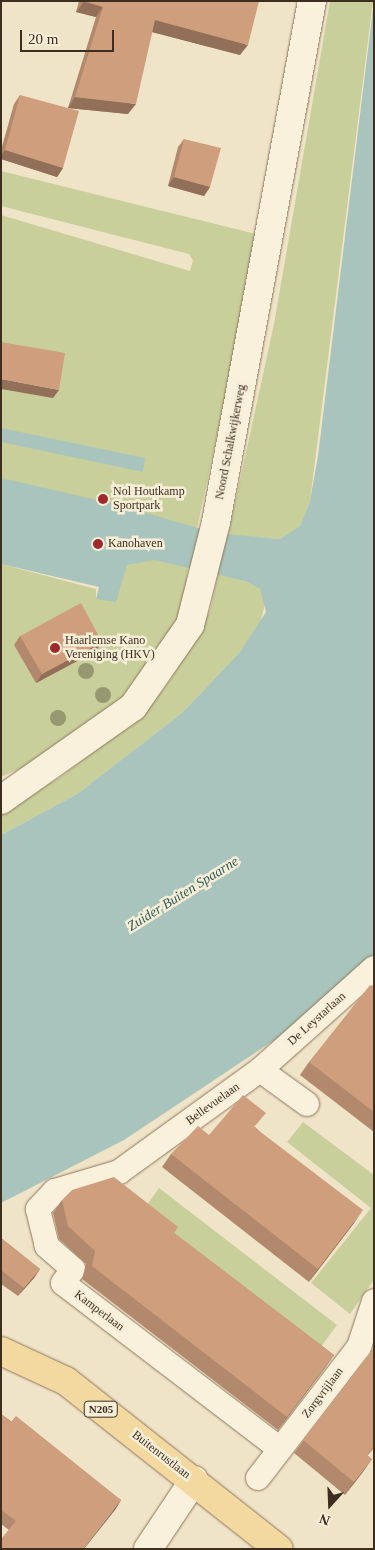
<!DOCTYPE html>
<style>
body{margin:0}
#map{position:relative;width:375px;height:1550px;overflow:hidden;background:#f0e4c8;font-family:Georgia,serif}
div>[style]{position:absolute}
[style*='--x']{left:calc(var(--x)*1px);top:calc(var(--y)*1px);width:calc(var(--w)*1px);rotate:calc(var(--a)*1deg)}
.green>*{inset:0;background:#c9cf9b}
.water>*{inset:0;background:#a9c4bc}
.pier>*{inset:0;background:#f0e4c8}
.roads{filter:drop-shadow(0 0 1px #8d765c) drop-shadow(0 0 1px #8d765c)}
.pedestrian>*{height:24px;margin:-12px;padding:0 12px;transform-origin:12px;border-radius:12px;background:#faf1dc}
.minor>*{height:28px;margin:-14px;padding:0 14px;transform-origin:14px;border-radius:14px;background:#faf1dc}
.primary>*{height:28px;margin:-14px;padding:0 14px;transform-origin:14px;border-radius:14px;background:#f3d9a0}
.trees>*{width:16px;height:16px;margin:-8px;border-radius:50%;background:#96986f}
.wall>*{inset:0;background:#b2896c}
.shaded-wall>*{inset:0;background:#916f58}
.building>*{inset:0;background:#cf9f7d}
.dots>*{width:14px;height:14px;translate:-50% -50%;box-sizing:border-box;border:2px solid #f7eed8;border-radius:50%}
span{translate:-50% -50%;white-space:nowrap;text-align:center;line-height:1.15;-webkit-text-stroke:5px #f7eed8;paint-order:stroke}
.shield-label span{padding:1px 4px;background:#f7eed8;border:1px solid;border-radius:4px;-webkit-text-stroke-width:0}
.shield-label{font-size:11px;color:#3d2e20;font-weight:700}
.street-label{font-size:12px;color:#3d2e20}
.poi-label{font-size:12px;color:#3d2e20}
.left{translate:0 -50%;text-align:left}
.water-label{font-size:14px;color:#2f5d5a;font-style:italic}
.frame{position:absolute;inset:0;border:2px solid #3d2e20;pointer-events:none}
.north{position:absolute;left:305px;top:1480px;width:50px;height:50px;-webkit-text-stroke:4px #f7eed8;paint-order:stroke;rotate:200deg;font-size:14px;font-weight:700;line-height:20px;text-align:center;color:#3d2e20}
.north::after{content:'';display:block;margin:auto;width:18px;height:22px;background:#3d2e20;clip-path:polygon(50% 0,100% 100%,50% 72%,0 100%)}
.scale{position:absolute;left:20px;top:30px;width:94px;height:22px;box-sizing:border-box;border:2px solid #3d2e20;border-top:0;padding-left:6px;font-size:15px;line-height:18px;white-space:nowrap;color:#3d2e20;-webkit-text-stroke:4px #f7eed8;paint-order:stroke}
</style>
<div id="map">
<div class="green">
<i style="clip-path:polygon(330px 1px,373px 1px,310px 501px,300px 526px,280px 539px,228px 535px,274px 324px)"></i>
<i style="clip-path:polygon(1px 171px,260px 235px,187px 575px,185px 622px,160px 668px,69px 747px,1px 777px,1px 215px,190px 271px,193px 260px,189px 254px,1px 206px)"></i>
<i style="clip-path:polygon(218px 574px,245px 581px,260px 589px,266px 599px,260px 625px,240px 652px,182px 713px,77px 794px,1px 835px,1px 813px,62px 776px,148px 709px,171px 679px,210px 611px)"></i>
<i style="clip-path:polygon(303px 1122px,374px 1175px,374px 1280px,350px 1314px,311px 1283px,371px 1208px,287px 1142px)"></i>
<i style="clip-path:polygon(159px 1188px,337px 1325px,315px 1355px,177px 1253px,147px 1205px)"></i>
</div>
<div class="water">
<i style="clip-path:polygon(374px 1px,374px 956px,288px 1031px,124px 1140px,1px 1203px,1px 835px,77px 794px,182px 713px,240px 652px,266px 612px,260px 589px,245px 581px,154px 560px,127px 565px,116px 602px,96px 599px,98px 587px,1px 564px,1px 478px,115px 504px,215px 533px,280px 539px,300px 526px,310px 501px,318px 456px)"></i>
<i style="clip-path:polygon(1px 428px,145px 458px,143px 472px,1px 442px)"></i>
</div>
<div class="pier">
<i style="clip-path:polygon(1px 564px,99px 587px,96px 599px,96px 589px)"></i>
</div>
<div class="roads">
<div class="pedestrian">
<i style="--x:260;--y:1070;--w:58;--a:35.9"></i>
<i style="--x:280;--y:1449;--w:273;--a:-142.6"></i>
<i style="--x:63;--y:1283;--w:17;--a:-54"></i>
<i style="--x:73;--y:1269;--w:35;--a:-139"></i>
<i style="--x:47;--y:1246;--w:38;--a:-104"></i>
<i style="--x:38;--y:1209;--w:25;--a:-47"></i>
<i style="--x:55;--y:1191;--w:67;--a:-16.5"></i>
<i style="--x:119;--y:1172;--w:174;--a:-35.9"></i>
<i style="--x:260;--y:1070;--w:153;--a:-41.8"></i>
<i style="--x:258;--y:1478;--w:165;--a:-52.4"></i>
<i style="--x:359;--y:1347;--w:48;--a:-71.9"></i>
</div>
<div class="minor">
<i style="--x:1;--y:800;--w:161;--a:-35.2"></i>
<i style="--x:133;--y:707;--w:100;--a:-55.2"></i>
<i style="--x:190;--y:625;--w:106;--a:-75.8"></i>
<i style="--x:216;--y:522;--w:530;--a:-79.56"></i>
<i style="--x:148;--y:1549;--w:83;--a:-56.3"></i>
</div>
<div class="primary">
<i style="--x:1;--y:1351;--w:72;--a:24.8"></i>
<i style="--x:66;--y:1381;--w:271;--a:38.3"></i>
</div>
</div>
<div class="trees">
<i style="left:86px;top:671px"></i>
<i style="left:103px;top:695px"></i>
<i style="left:58px;top:718px"></i>
</div>
<div class="wall">
<i style="clip-path:polygon(79px 1px,259px 1px,240px 55px,152px 32px,128px 114px,68px 108px,96px 17px,76px 12px)"></i>
<i style="clip-path:polygon(20px 95px,63px 168px,57px 177px,1px 159px,1px 150px,14px 104px)"></i>
<i style="clip-path:polygon(184px 139px,210px 187px,204px 196px,168px 186px,178px 147px)"></i>
<i style="clip-path:polygon(20px 636px,96px 651px,36px 683px,14px 645px)"></i>
<i style="clip-path:polygon(374px 987px,374px 1132px,300px 1075px,309px 1062px)"></i>
<i style="clip-path:polygon(255px 1127px,354px 1223px,309px 1282px,162px 1167px,171px 1154px,209px 1135px)"></i>
<i style="clip-path:polygon(62px 1200px,174px 1233px,334px 1355px,278px 1430px,82px 1279px,86px 1264px,59px 1239px,53px 1213px)"></i>
<i style="clip-path:polygon(1px 1238px,40px 1269px,34px 1278px,18px 1296px,1px 1284px)"></i>
<i style="clip-path:polygon(374px 1348px,374px 1448px,367px 1456px,372px 1459px,345px 1495px,294px 1453px)"></i>
<i style="clip-path:polygon(1px 1414px,121px 1500px,115px 1510px,9px 1530px,1px 1524px)"></i>
</div>
<div class="shaded-wall">
<i style="clip-path:polygon(84px 2px,103px 7px,96px 17px,76px 12px)"></i>
<i style="clip-path:polygon(155px 20px,248px 45px,240px 55px,148px 31px)"></i>
<i style="clip-path:polygon(75px 97px,136px 104px,128px 114px,68px 108px)"></i>
<i style="clip-path:polygon(5px 150px,63px 168px,57px 177px,1px 159px,1px 155px)"></i>
<i style="clip-path:polygon(174px 177px,210px 187px,204px 196px,168px 186px)"></i>
<i style="clip-path:polygon(1px 379px,59px 390px,53px 398px,1px 389px)"></i>
<i style="clip-path:polygon(102px 642px,96px 651px,36px 683px,42px 674px)"></i>
<i style="clip-path:polygon(363px 1210px,354px 1223px,309px 1282px,318px 1269px)"></i>
<i style="clip-path:polygon(40px 1269px,34px 1278px,18px 1296px,24px 1288px)"></i>
<i style="clip-path:polygon(334px 1355px,325px 1368px,278px 1430px,287px 1417px)"></i>
<i style="clip-path:polygon(372px 1459px,363px 1472px,345px 1495px,354px 1482px)"></i>
<i style="clip-path:polygon(121px 1500px,115px 1510px,84px 1549px,83px 1549px)"></i>
</div>
<div class="building">
<i style="clip-path:polygon(84px 1px,259px 1px,248px 45px,155px 20px,136px 104px,75px 97px,103px 7px)"></i>
<i style="clip-path:polygon(20px 95px,79px 111px,63px 168px,5px 150px)"></i>
<i style="clip-path:polygon(184px 139px,221px 148px,210px 187px,174px 177px)"></i>
<i style="clip-path:polygon(1px 342px,65px 353px,59px 390px,1px 379px)"></i>
<i style="clip-path:polygon(81px 603px,102px 642px,42px 674px,20px 636px)"></i>
<i style="clip-path:polygon(370px 985px,374px 987px,374px 1112px,309px 1062px)"></i>
<i style="clip-path:polygon(243px 1095px,266px 1113px,254px 1127px,363px 1210px,318px 1269px,171px 1154px,198px 1126px,209px 1135px)"></i>
<i style="clip-path:polygon(114px 1177px,178px 1227px,174px 1233px,334px 1355px,287px 1417px,92px 1266px,95px 1251px,68px 1226px,62px 1200px,72px 1190px)"></i>
<i style="clip-path:polygon(1px 1238px,40px 1269px,24px 1288px,1px 1270px)"></i>
<i style="clip-path:polygon(374px 1348px,374px 1446px,367px 1455px,372px 1459px,354px 1482px,303px 1440px)"></i>
<i style="clip-path:polygon(1px 1414px,11px 1422px,16px 1416px,121px 1500px,83px 1549px,1px 1549px,1px 1539px,16px 1521px,1px 1510px)"></i>
</div>
<div class="dots">
<i style="left:103px;top:499px;background:#9e2a2b"></i>
<i style="left:98px;top:544px;background:#9e2a2b"></i>
<i style="left:55px;top:648px;background:#9e2a2b"></i>
</div>
<div class="shield-label">
<span style="left:101px;top:1409px">N205</span>
</div>
<div class="street-label">
<span style="left:231px;top:442px;rotate:-79deg">Noord Schalkwijkerweg</span>
<span style="left:317px;top:1019px;rotate:-42deg">De Leystarlaan</span>
<span style="left:213px;top:1104px;rotate:-36deg">Bellevuelaan</span>
<span style="left:99px;top:1311px;rotate:37deg">Kamperlaan</span>
<span style="left:323px;top:1393px;rotate:-53deg">Zorgvrijlaan</span>
<span style="left:161px;top:1455px;rotate:38deg">Buitenrustlaan</span>
</div>
<div class="poi-label">
<span class="left" style="left:113px;top:499px">Nol Houtkamp<br>Sportpark</span>
<span class="left" style="left:108px;top:544px">Kanohaven</span>
<span class="left" style="left:65px;top:648px">Haarlemse Kano<br>Vereniging (HKV)</span>
</div>
<div class="water-label">
<span style="left:183px;top:894px;rotate:-32deg">Zuider Buiten Spaarne</span>
</div>
<div class="frame"></div>
<div class="north">N</div>
<div class="scale">20 m</div>
</div>
